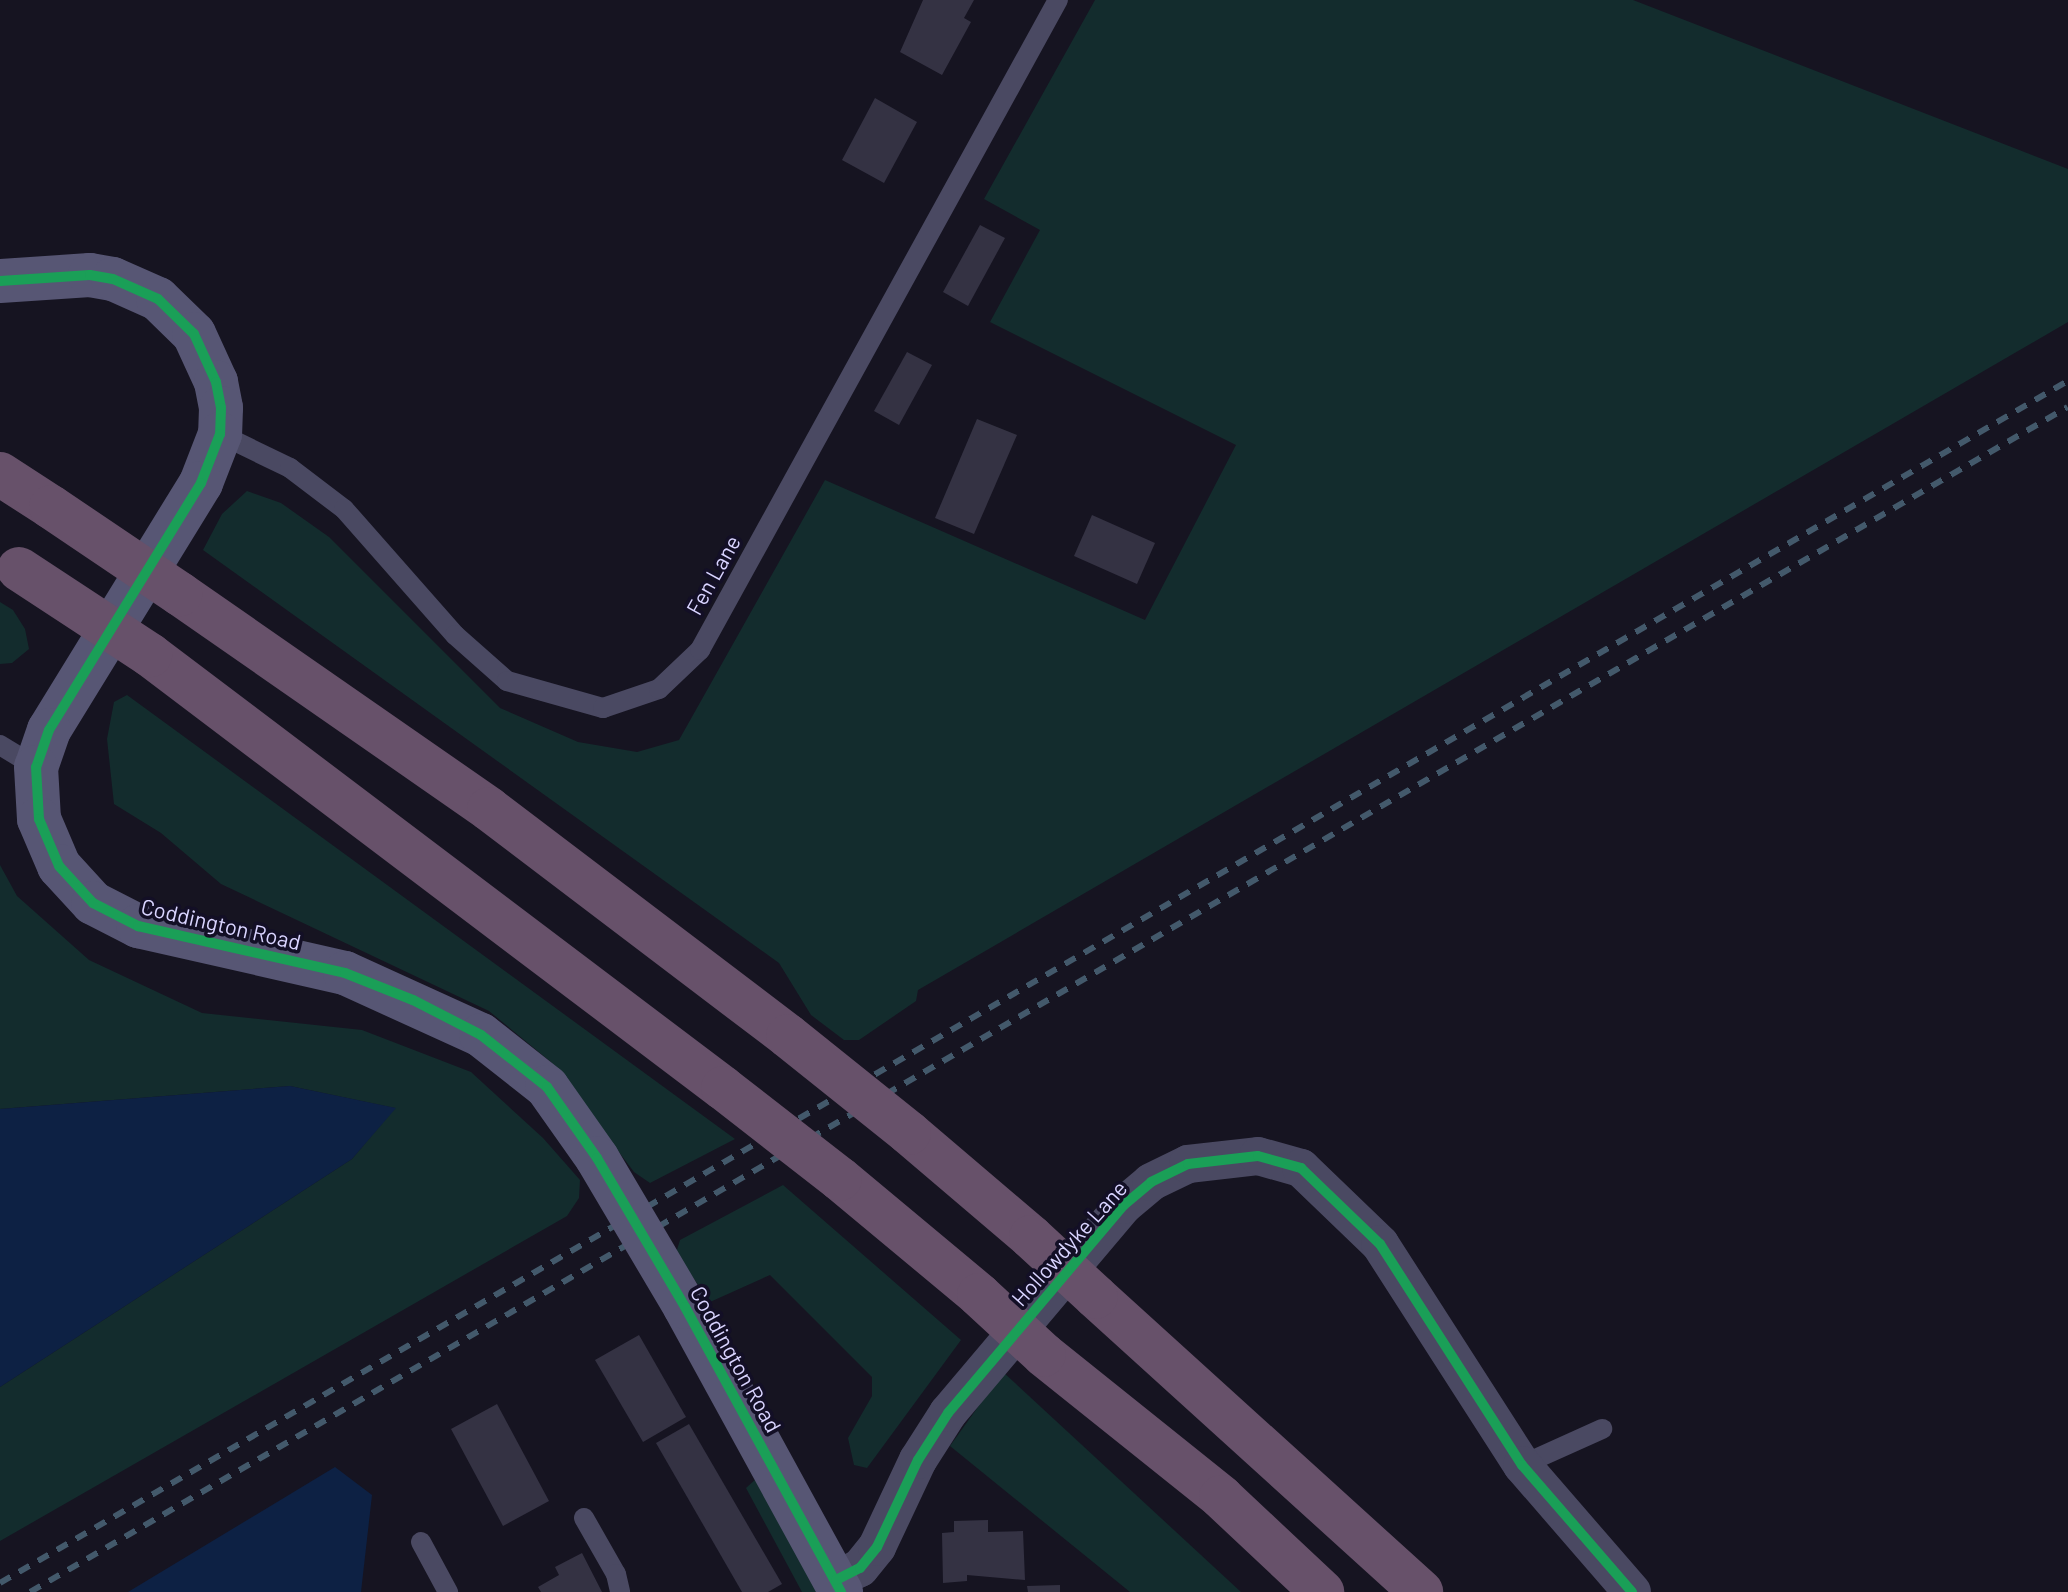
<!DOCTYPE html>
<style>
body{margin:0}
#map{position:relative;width:2068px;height:1592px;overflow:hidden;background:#161421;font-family:Barlow,sans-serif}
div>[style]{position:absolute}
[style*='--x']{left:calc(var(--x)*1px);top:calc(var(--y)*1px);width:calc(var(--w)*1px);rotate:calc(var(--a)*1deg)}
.green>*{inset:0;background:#132c2d}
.water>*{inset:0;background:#0d2144}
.building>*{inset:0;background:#343243}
.lane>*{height:20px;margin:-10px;padding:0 10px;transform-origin:10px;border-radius:10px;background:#4a4962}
.street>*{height:38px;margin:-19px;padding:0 19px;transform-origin:19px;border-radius:19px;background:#4a4962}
.secondary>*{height:44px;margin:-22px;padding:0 22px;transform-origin:22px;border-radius:22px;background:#575674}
.highway>*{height:44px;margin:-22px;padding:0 22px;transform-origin:22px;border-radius:22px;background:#67516a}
.rail>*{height:6px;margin-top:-3px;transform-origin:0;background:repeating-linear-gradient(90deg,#43596b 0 12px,transparent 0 22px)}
.secondary-bridge>*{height:44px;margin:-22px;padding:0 22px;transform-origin:22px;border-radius:22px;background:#575674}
.highway-bridge>*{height:44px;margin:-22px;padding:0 22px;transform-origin:22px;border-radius:22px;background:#67516a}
.cycleway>*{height:10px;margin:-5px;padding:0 5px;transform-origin:5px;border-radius:5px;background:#1a9f57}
span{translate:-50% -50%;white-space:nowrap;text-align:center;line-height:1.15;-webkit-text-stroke:7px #130f26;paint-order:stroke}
.street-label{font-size:22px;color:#d9d4ff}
</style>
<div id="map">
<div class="green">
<i style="clip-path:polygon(1095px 0,1633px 0,2068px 169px,2068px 322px,918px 990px,916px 1001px,859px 1040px,844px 1040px,811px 1015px,779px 963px,203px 550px,222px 514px,247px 491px,281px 503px,329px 537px,500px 708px,578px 742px,637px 752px,679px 740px,825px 480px,1145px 620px,1236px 445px,990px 322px,1040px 230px,984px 199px)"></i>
<i style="clip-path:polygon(0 602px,13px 610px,25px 629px,29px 649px,12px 663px,0 664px)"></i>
<i style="clip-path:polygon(127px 695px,735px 1139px,650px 1183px,634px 1172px,551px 1062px,489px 1011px,221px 884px,161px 833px,114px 804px,107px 739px,114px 702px)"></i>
<i style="clip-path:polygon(0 865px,17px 896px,89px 960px,202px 1013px,362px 1030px,471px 1072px,543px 1138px,580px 1180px,579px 1198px,567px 1216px,0 1541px,0 1387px,352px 1159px,395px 1108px,290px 1086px,0 1109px)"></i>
<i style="clip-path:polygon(783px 1185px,961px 1340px,867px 1468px,854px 1465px,848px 1438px,872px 1396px,872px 1377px,770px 1275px,710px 1302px,676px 1253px,680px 1240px)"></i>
<i style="clip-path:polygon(1003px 1372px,1241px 1592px,1130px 1592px,950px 1446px)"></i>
<i style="clip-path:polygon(757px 1478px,821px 1592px,802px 1592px,746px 1488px)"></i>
</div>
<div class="water">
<i style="clip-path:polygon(290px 1086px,396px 1108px,352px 1159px,0 1387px,0 1109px)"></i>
<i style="clip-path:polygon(335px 1467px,372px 1495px,361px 1592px,128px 1592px)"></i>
</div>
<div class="building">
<i style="clip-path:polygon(923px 0,974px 0,964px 18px,971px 22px,942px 75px,900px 52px)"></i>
<i style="clip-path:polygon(875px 98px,917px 122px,884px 183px,842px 160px)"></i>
<i style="clip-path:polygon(980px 225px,1005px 238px,968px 306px,943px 292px)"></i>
<i style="clip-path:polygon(907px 352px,932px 365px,899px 425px,874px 411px)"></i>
<i style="clip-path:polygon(977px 419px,1017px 435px,974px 534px,935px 518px)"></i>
<i style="clip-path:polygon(1092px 515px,1155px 543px,1137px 584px,1074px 556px)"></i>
<i style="clip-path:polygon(639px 1335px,686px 1417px,643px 1442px,595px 1360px)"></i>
<i style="clip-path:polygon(497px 1404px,549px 1501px,503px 1526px,451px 1429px)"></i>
<i style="clip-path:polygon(689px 1424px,782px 1584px,768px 1592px,742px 1592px,656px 1443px)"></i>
<i style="clip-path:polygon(988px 1520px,988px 1532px,1023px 1531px,1025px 1580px,967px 1575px,967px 1581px,943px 1583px,942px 1533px,954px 1532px,954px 1521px)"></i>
<i style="clip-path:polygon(582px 1553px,602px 1592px,541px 1592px,538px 1587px,559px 1575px,555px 1567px)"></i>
<i style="clip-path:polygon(1060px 1585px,1060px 1592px,1028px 1592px,1027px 1586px)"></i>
</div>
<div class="lane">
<i style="--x:220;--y:434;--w:78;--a:25.9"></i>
<i style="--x:290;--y:468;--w:68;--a:37.2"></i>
<i style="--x:344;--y:509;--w:168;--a:48.6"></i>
<i style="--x:455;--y:635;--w:69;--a:41.5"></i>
<i style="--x:507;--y:681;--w:100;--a:15.7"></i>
<i style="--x:603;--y:708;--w:59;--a:-18.7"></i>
<i style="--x:659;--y:689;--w:57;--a:-43.6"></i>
<i style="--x:700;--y:650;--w:742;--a:-61.16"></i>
<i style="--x:0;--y:745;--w:42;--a:31.4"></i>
<i style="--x:1522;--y:1465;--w:88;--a:-24.2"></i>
<i style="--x:584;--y:1518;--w:64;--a:60.3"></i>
<i style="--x:616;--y:1574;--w:18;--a:77"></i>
<i style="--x:421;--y:1542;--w:57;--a:61.6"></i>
</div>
<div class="street">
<i style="--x:836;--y:1580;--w:27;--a:-27"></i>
<i style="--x:860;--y:1568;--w:27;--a:-51"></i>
<i style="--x:877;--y:1547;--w:96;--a:-64.8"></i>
<i style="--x:918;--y:1460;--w:56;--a:-57.4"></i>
<i style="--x:948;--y:1413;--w:272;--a:-49.8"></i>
<i style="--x:1124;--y:1205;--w:35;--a:-40"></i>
<i style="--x:1151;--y:1182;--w:41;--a:-25.9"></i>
<i style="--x:1188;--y:1164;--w:70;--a:-6.5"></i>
<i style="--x:1258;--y:1156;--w:45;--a:15.6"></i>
<i style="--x:1301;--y:1168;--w:110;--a:43.9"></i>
<i style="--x:1380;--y:1244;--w:263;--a:57.3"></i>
<i style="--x:1522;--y:1465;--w:168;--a:49.1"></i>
</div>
<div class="secondary">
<i style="--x:0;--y:281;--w:90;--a:-3.8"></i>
<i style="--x:90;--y:275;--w:23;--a:10"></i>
<i style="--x:113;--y:279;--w:49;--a:24"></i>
<i style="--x:158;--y:299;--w:50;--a:44.2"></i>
<i style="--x:194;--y:334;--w:53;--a:65.4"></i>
<i style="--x:216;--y:382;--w:26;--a:79"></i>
<i style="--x:221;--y:408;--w:26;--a:92"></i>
<i style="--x:220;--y:434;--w:53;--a:111.2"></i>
<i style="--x:201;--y:483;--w:290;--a:121.6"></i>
<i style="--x:49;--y:730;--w:39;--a:109"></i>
<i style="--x:36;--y:767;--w:52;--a:86.7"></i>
<i style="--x:39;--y:819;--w:51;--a:66.9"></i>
<i style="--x:59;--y:866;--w:50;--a:47.4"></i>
<i style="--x:93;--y:903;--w:51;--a:27.1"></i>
<i style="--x:138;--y:926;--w:212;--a:12.8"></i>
<i style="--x:345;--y:973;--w:149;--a:24.5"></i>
<i style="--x:481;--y:1035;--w:84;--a:38.2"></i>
<i style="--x:547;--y:1087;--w:87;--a:54.8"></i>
<i style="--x:685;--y:1307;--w:325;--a:61.3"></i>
</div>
<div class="highway">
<i style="--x:0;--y:474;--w:61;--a:32.9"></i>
<i style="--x:180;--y:594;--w:376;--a:34.8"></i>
<i style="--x:489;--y:809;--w:375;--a:37.2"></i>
<i style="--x:150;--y:655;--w:718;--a:37.08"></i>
<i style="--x:909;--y:1133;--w:160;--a:40.4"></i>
<i style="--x:840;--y:1179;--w:181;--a:39.8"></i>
<i style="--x:1096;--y:1297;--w:439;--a:42.2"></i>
<i style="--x:1044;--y:1355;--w:227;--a:38.7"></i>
<i style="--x:1221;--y:1497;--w:139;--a:43.2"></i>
</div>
<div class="rail">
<i style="--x:0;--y:1583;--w:2392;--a:-30.17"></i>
<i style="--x:30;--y:1592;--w:2357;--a:-30.18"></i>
</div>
<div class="secondary-bridge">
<i style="--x:597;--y:1158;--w:173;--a:59.4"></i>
</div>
<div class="highway-bridge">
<i style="--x:51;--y:507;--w:156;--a:34"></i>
<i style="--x:19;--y:569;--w:157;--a:33.3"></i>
<i style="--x:788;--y:1036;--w:155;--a:38.7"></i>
<i style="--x:723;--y:1088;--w:148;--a:37.9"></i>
<i style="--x:1031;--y:1237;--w:88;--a:42.7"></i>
<i style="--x:979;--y:1295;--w:88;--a:42.7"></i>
</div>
<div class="cycleway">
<i style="--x:0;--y:281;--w:90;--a:-3.8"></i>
<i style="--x:90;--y:275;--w:23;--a:10"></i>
<i style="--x:113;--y:279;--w:49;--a:24"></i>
<i style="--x:158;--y:299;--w:50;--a:44.2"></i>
<i style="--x:194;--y:334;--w:53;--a:65.4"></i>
<i style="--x:216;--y:382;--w:26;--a:79"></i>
<i style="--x:221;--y:408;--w:26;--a:92"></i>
<i style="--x:220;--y:434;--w:53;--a:111.2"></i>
<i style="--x:201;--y:483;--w:290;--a:121.6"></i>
<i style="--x:49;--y:730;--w:39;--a:109"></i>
<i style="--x:36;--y:767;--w:52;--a:86.7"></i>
<i style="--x:39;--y:819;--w:51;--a:66.9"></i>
<i style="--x:59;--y:866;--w:50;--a:47.4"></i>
<i style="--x:93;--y:903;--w:51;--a:27.1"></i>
<i style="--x:138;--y:926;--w:212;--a:12.8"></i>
<i style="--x:345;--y:973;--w:73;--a:21.7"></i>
<i style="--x:413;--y:1000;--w:76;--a:27.2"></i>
<i style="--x:481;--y:1035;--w:84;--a:38.2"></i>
<i style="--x:547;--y:1087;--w:87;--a:54.8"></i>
<i style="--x:597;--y:1158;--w:173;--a:59.4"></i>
<i style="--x:685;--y:1307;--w:325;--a:61.3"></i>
<i style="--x:836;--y:1580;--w:27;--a:-27"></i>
<i style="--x:860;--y:1568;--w:27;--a:-51"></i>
<i style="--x:877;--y:1547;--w:96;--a:-64.8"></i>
<i style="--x:918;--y:1460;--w:56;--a:-57.4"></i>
<i style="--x:948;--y:1413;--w:272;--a:-49.8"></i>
<i style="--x:1124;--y:1205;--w:35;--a:-40"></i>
<i style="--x:1151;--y:1182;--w:41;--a:-25.9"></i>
<i style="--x:1188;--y:1164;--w:70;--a:-6.5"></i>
<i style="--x:1258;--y:1156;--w:45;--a:15.6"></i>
<i style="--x:1301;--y:1168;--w:110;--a:43.9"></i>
<i style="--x:1380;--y:1244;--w:263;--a:57.3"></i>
<i style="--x:1522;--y:1465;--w:168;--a:49.1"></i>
</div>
<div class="street-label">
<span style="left:713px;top:575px;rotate:-61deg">Fen Lane</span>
<span style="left:221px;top:924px;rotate:13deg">Coddington Road</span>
<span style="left:1069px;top:1243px;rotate:-48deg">Hollowdyke Lane</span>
<span style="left:736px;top:1359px;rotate:61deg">Coddington Road</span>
</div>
</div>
